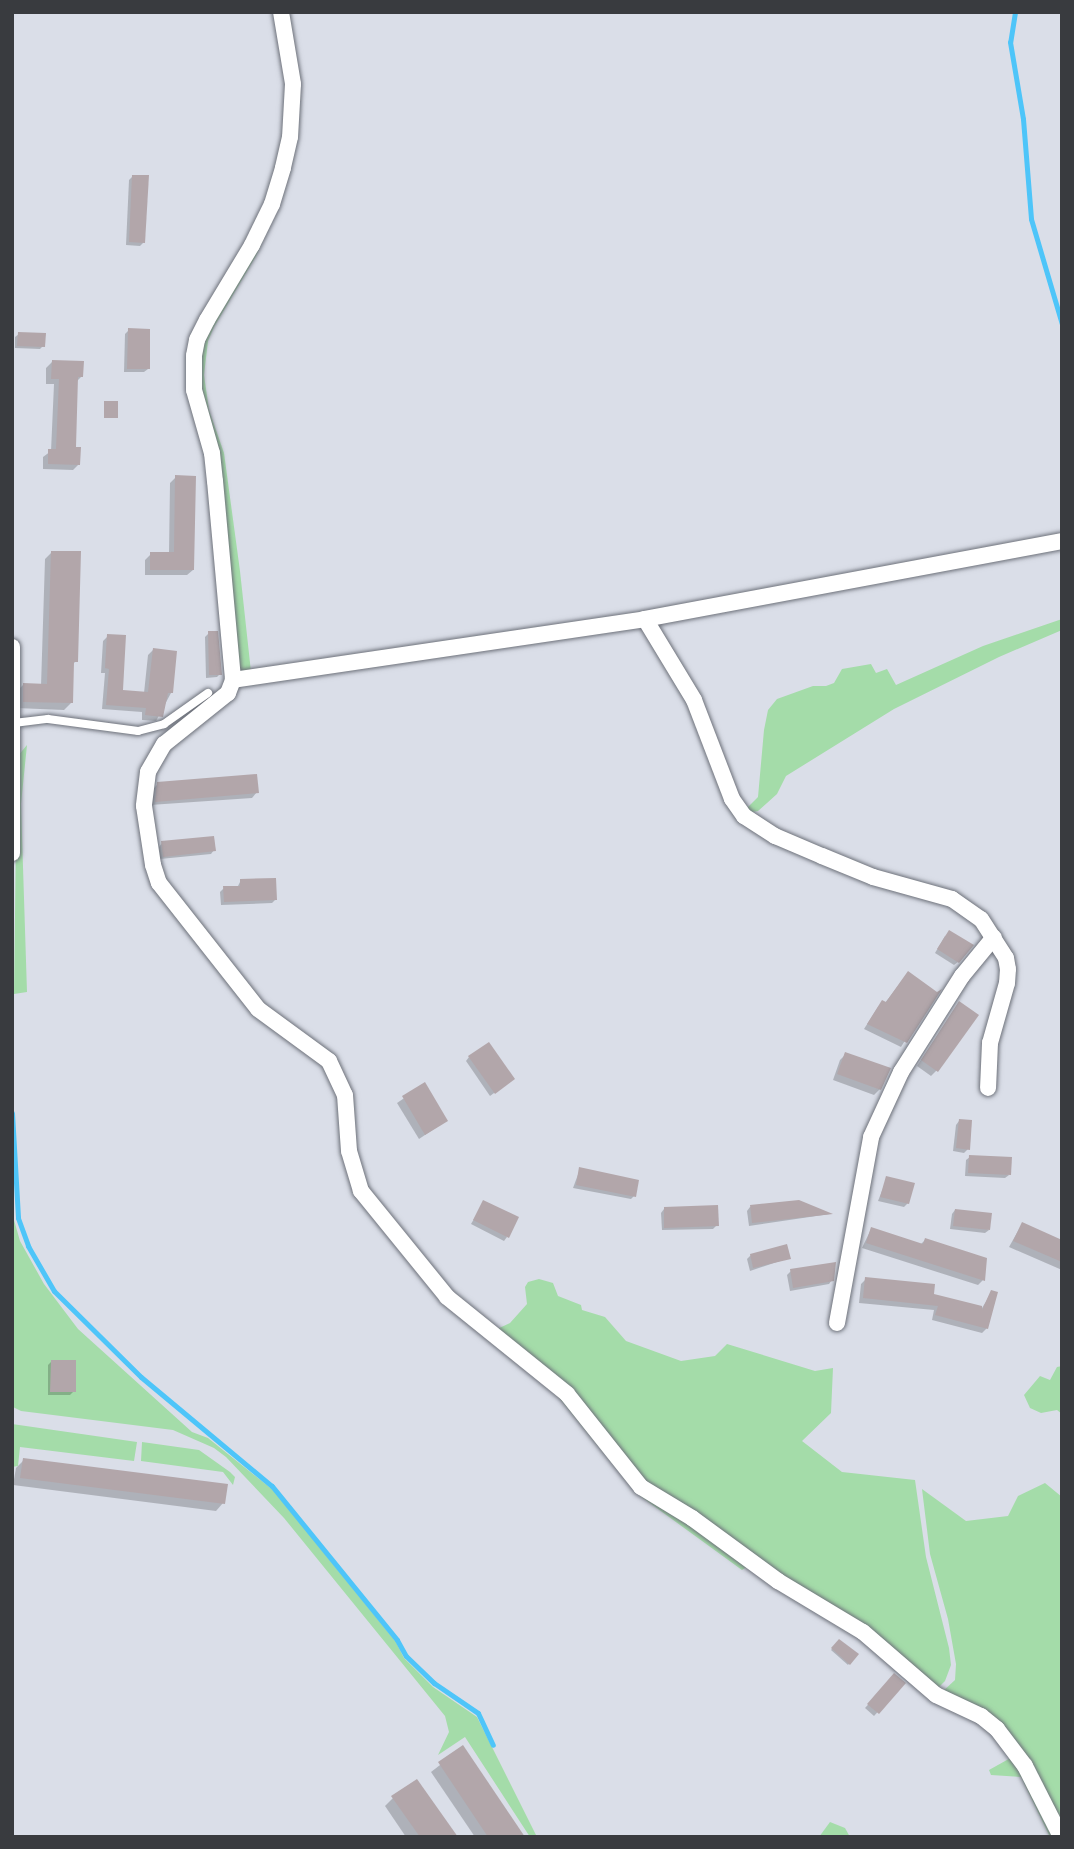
<!DOCTYPE html>
<style>
body{margin:0}
#map{position:relative;width:1074px;height:1849px;overflow:hidden;background:#dadee8;font-family:Manrope,sans-serif}
div>[style]{position:absolute}
[style*='--x']{left:calc(var(--x)*1px);top:calc(var(--y)*1px);width:calc(var(--w)*1px);rotate:calc(var(--a)*1deg)}
.green>*{inset:0;background:#a4dca9}
.shadow>*{inset:0;background:#0003}
.stream>*{height:5px;margin:-2.5px;padding:0 2.5px;transform-origin:2.5px;border-radius:2.5px;background:#4ec5f9}
.building>*{inset:0;background:#b2a6aa}
.roads{filter:drop-shadow(0 0 2px #6d717a) drop-shadow(0 0 2px #6d717a)}
.service>*{height:8px;margin:-4px;padding:0 4px;transform-origin:4px;border-radius:4px;background:#fff}
.minor>*{height:16px;margin:-8px;padding:0 8px;transform-origin:8px;border-radius:8px;background:#fff}
span{translate:-50% -50%;white-space:nowrap;text-align:center;line-height:1.15;-webkit-text-stroke:6px #fff;paint-order:stroke}
.frame{position:absolute;inset:0;border:14px solid #393b3f;pointer-events:none}
</style>
<div id="map">
<div class="green">
<i style="clip-path:polygon(279px 205px,256px 256px,214px 327px,208px 341px,204px 375px,209px 410px,224px 453px,240px 571px,251px 672px,240px 674px,198px 375px,200px 340px)"></i>
<i style="clip-path:polygon(1062px 619px,1062px 630px,999px 657px,894px 709px,786px 776px,777px 794px,758px 811px,747px 813px,745px 810px,758px 797px,764px 730px,768px 710px,777px 699px,813px 686px,826px 686px,834px 683px,842px 669px,871px 664px,876px 673px,887px 669px,896px 685px,983px 646px)"></i>
<i style="clip-path:polygon(27px 745px,21px 804px,27px 992px,14px 994px,17px 757px)"></i>
<i style="clip-path:polygon(14px 1220px,20px 1241px,44px 1284px,78px 1329px,192px 1432px,208px 1438px,273px 1490px,396px 1642px,404px 1658px,433px 1687px,477px 1717px,537px 1837px,530px 1837px,465px 1737px,438px 1755px,449px 1732px,445px 1716px,284px 1518px,226px 1457px,214px 1448px,173px 1430px,21px 1411px,13px 1407px)"></i>
<i style="clip-path:polygon(539px 1279px,553px 1283px,558px 1296px,581px 1305px,582px 1310px,605px 1317px,626px 1341px,681px 1361px,715px 1356px,727px 1344px,815px 1371px,833px 1368px,831px 1413px,802px 1441px,842px 1472px,915px 1480px,926px 1557px,949px 1648px,951px 1665px,945px 1681px,937px 1689px,781px 1577px,650px 1487px,495px 1330px,510px 1323px,527px 1304px,525px 1287px,528px 1282px)"></i>
<i style="clip-path:polygon(1062px 1366px,1062px 1414px,1057px 1410px,1041px 1413px,1030px 1408px,1024px 1395px,1040px 1376px,1050px 1380px,1057px 1367px)"></i>
<i style="clip-path:polygon(552px 1389px,569px 1403px,616px 1465px,748px 1566px,742px 1570px,636px 1493px)"></i>
<i style="clip-path:polygon(12px 1424px,137px 1442px,134px 1461px,20px 1447px,18px 1466px,12px 1467px)"></i>
<i style="clip-path:polygon(142px 1442px,199px 1450px,230px 1472px,235px 1477px,233px 1485px,223px 1472px,141px 1461px)"></i>
<i style="clip-path:polygon(1045px 1483px,1062px 1497px,1062px 1829px,1030px 1765px,942px 1692px,955px 1680px,956px 1664px,948px 1619px,930px 1554px,922px 1489px,966px 1521px,1008px 1516px,1018px 1496px)"></i>
<i style="clip-path:polygon(1014px 1756px,1056px 1837px,1050px 1837px,1021px 1777px,991px 1775px,989px 1770px)"></i>
<i style="clip-path:polygon(830px 1822px,845px 1828px,850px 1837px,819px 1837px)"></i>
</div>
<div class="shadow">
<i style="clip-path:polygon(133px 176px,144px 242px,140px 246px,126px 245px,129px 180px)"></i>
<i style="clip-path:polygon(129px 330px,148px 369px,144px 372px,124px 372px,125px 334px)"></i>
<i style="clip-path:polygon(19px 334px,43px 346px,40px 349px,15px 348px,15px 337px)"></i>
<i style="clip-path:polygon(52px 362px,82px 376px,76px 382px,74px 449px,79px 464px,73px 470px,43px 469px,43px 457px,51px 451px,54px 384px,46px 384px,46px 368px)"></i>
<i style="clip-path:polygon(176px 477px,193px 570px,187px 575px,145px 575px,145px 560px,151px 554px,169px 554px,170px 483px)"></i>
<i style="clip-path:polygon(52px 552px,76px 661px,72px 665px,71px 703px,64px 710px,16px 708px,16px 692px,23px 685px,41px 686px,45px 559px)"></i>
<i style="clip-path:polygon(209px 633px,220px 674px,217px 677px,206px 678px,205px 637px)"></i>
<i style="clip-path:polygon(108px 636px,121px 692px,144px 693px,148px 655px,153px 650px,171px 693px,156px 721px,142px 720px,142px 712px,102px 709px,105px 673px,101px 673px,103px 641px)"></i>
<i style="clip-path:polygon(158px 784px,257px 792px,252px 798px,150px 805px,152px 790px)"></i>
<i style="clip-path:polygon(162px 843px,214px 850px,211px 854px,160px 859px,159px 847px)"></i>
<i style="clip-path:polygon(241px 880px,275px 900px,272px 903px,221px 905px,220px 892px,224px 888px,237px 888px)"></i>
<i style="clip-path:polygon(945px 936px,958px 962px,954px 965px,935px 953px)"></i>
<i style="clip-path:polygon(904px 978px,935px 992px,901px 1047px,864px 1029px,878px 1007px,885px 1003px)"></i>
<i style="clip-path:polygon(959px 1003px,937px 1070px,931px 1076px,917px 1066px)"></i>
<i style="clip-path:polygon(846px 1054px,880px 1089px,874px 1095px,833px 1080px,840px 1060px)"></i>
<i style="clip-path:polygon(469px 1057px,509px 1082px,490px 1096px,466px 1061px)"></i>
<i style="clip-path:polygon(425px 1084px,446px 1121px,419px 1139px,397px 1103px)"></i>
<i style="clip-path:polygon(959px 1121px,968px 1149px,964px 1153px,953px 1151px,956px 1125px)"></i>
<i style="clip-path:polygon(970px 1157px,1009px 1175px,1005px 1178px,965px 1176px,966px 1160px)"></i>
<i style="clip-path:polygon(580px 1169px,634px 1196px,631px 1199px,573px 1188px)"></i>
<i style="clip-path:polygon(887px 1178px,908px 1203px,904px 1207px,878px 1201px)"></i>
<i style="clip-path:polygon(484px 1202px,507px 1237px,504px 1241px,471px 1224px)"></i>
<i style="clip-path:polygon(750px 1207px,830px 1214px,749px 1226px,747px 1211px)"></i>
<i style="clip-path:polygon(664px 1209px,717px 1225px,713px 1229px,662px 1230px,661px 1213px)"></i>
<i style="clip-path:polygon(955px 1210px,989px 1230px,985px 1233px,950px 1229px,952px 1214px)"></i>
<i style="clip-path:polygon(1022px 1224px,1062px 1241px,1062px 1270px,1009px 1247px)"></i>
<i style="clip-path:polygon(871px 1229px,920px 1245px,925px 1240px,983px 1280px,978px 1285px,862px 1248px)"></i>
<i style="clip-path:polygon(751px 1255px,789px 1258px,750px 1271px,747px 1259px)"></i>
<i style="clip-path:polygon(791px 1271px,832px 1280px,829px 1284px,790px 1291px,787px 1275px)"></i>
<i style="clip-path:polygon(866px 1279px,982px 1308px,992px 1292px,987px 1328px,982px 1333px,932px 1320px,934px 1310px,859px 1303px,861px 1284px)"></i>
<i style="clip-path:polygon(51px 1362px,74px 1391px,70px 1395px,48px 1395px,48px 1365px)"></i>
<i style="clip-path:polygon(24px 1460px,223px 1503px,216px 1511px,13px 1485px,16px 1468px)"></i>
<i style="clip-path:polygon(839px 1641px,856px 1654px,848px 1665px,831px 1650px)"></i>
<i style="clip-path:polygon(895px 1675px,904px 1683px,874px 1716px,865px 1708px)"></i>
<i style="clip-path:polygon(462px 1748px,523px 1837px,475px 1837px,431px 1772px)"></i>
<i style="clip-path:polygon(393px 1798px,456px 1837px,406px 1837px,385px 1806px)"></i>
</div>
<div class="stream">
<i style="--x:1015;--y:12;--w:30;--a:99"></i>
<i style="--x:1010;--y:42;--w:78;--a:80.4"></i>
<i style="--x:1023;--y:119;--w:100;--a:85.4"></i>
<i style="--x:1031;--y:219;--w:109;--a:73.6"></i>
<i style="--x:12;--y:1113;--w:105;--a:86.7"></i>
<i style="--x:18;--y:1218;--w:30;--a:70"></i>
<i style="--x:28;--y:1246;--w:52;--a:60"></i>
<i style="--x:54;--y:1291;--w:122;--a:44.7"></i>
<i style="--x:141;--y:1377;--w:170;--a:39.8"></i>
<i style="--x:272;--y:1486;--w:198;--a:50.9"></i>
<i style="--x:397;--y:1640;--w:18;--a:61"></i>
<i style="--x:406;--y:1656;--w:39;--a:44"></i>
<i style="--x:434;--y:1683;--w:53;--a:34.3"></i>
<i style="--x:478;--y:1713;--w:35;--a:65"></i>
</div>
<div class="building">
<i style="clip-path:polygon(132px 175px,149px 175px,145px 243px,129px 242px)"></i>
<i style="clip-path:polygon(128px 328px,150px 329px,150px 369px,127px 369px)"></i>
<i style="clip-path:polygon(18px 332px,46px 333px,45px 347px,17px 346px)"></i>
<i style="clip-path:polygon(52px 360px,84px 361px,83px 377px,78px 377px,76px 447px,81px 447px,80px 465px,48px 464px,48px 449px,56px 449px,59px 379px,51px 379px)"></i>
<i style="clip-path:polygon(104px 401px,118px 401px,118px 418px,104px 418px)"></i>
<i style="clip-path:polygon(175px 475px,196px 476px,194px 570px,150px 570px,150px 552px,174px 552px)"></i>
<i style="clip-path:polygon(51px 551px,81px 551px,78px 662px,74px 662px,73px 703px,23px 702px,23px 683px,47px 684px)"></i>
<i style="clip-path:polygon(208px 631px,218px 631px,222px 675px,209px 675px)"></i>
<i style="clip-path:polygon(107px 634px,126px 635px,123px 690px,148px 692px,153px 648px,177px 651px,173px 693px,168px 693px,163px 717px,145px 715px,146px 708px,106px 705px,109px 669px,105px 668px)"></i>
<i style="clip-path:polygon(257px 774px,259px 793px,155px 802px,157px 782px)"></i>
<i style="clip-path:polygon(214px 836px,216px 851px,163px 857px,161px 841px)"></i>
<i style="clip-path:polygon(276px 878px,277px 900px,224px 902px,223px 886px,240px 886px,240px 879px)"></i>
<i style="clip-path:polygon(949px 930px,974px 945px,959px 963px,937px 949px)"></i>
<i style="clip-path:polygon(908px 971px,937px 992px,942px 989px,907px 1043px,867px 1024px,882px 1000px,886px 1002px)"></i>
<i style="clip-path:polygon(959px 1001px,979px 1015px,938px 1072px,921px 1060px)"></i>
<i style="clip-path:polygon(489px 1042px,515px 1079px,495px 1094px,468px 1056px)"></i>
<i style="clip-path:polygon(845px 1052px,891px 1068px,881px 1090px,837px 1074px)"></i>
<i style="clip-path:polygon(425px 1082px,448px 1121px,425px 1135px,402px 1096px)"></i>
<i style="clip-path:polygon(959px 1119px,972px 1120px,970px 1150px,956px 1148px)"></i>
<i style="clip-path:polygon(969px 1155px,1012px 1157px,1011px 1175px,968px 1173px)"></i>
<i style="clip-path:polygon(579px 1167px,639px 1180px,636px 1197px,576px 1185px)"></i>
<i style="clip-path:polygon(886px 1176px,915px 1183px,909px 1204px,880px 1197px)"></i>
<i style="clip-path:polygon(483px 1200px,519px 1217px,509px 1238px,473px 1220px)"></i>
<i style="clip-path:polygon(799px 1200px,833px 1214px,752px 1223px,750px 1205px)"></i>
<i style="clip-path:polygon(718px 1205px,719px 1226px,664px 1228px,664px 1207px)"></i>
<i style="clip-path:polygon(955px 1209px,992px 1213px,990px 1230px,953px 1226px)"></i>
<i style="clip-path:polygon(1022px 1222px,1062px 1240px,1062px 1262px,1013px 1241px)"></i>
<i style="clip-path:polygon(871px 1227px,923px 1244px,925px 1238px,987px 1258px,985px 1281px,866px 1243px)"></i>
<i style="clip-path:polygon(787px 1244px,791px 1259px,753px 1268px,750px 1254px)"></i>
<i style="clip-path:polygon(836px 1262px,834px 1281px,793px 1288px,790px 1269px)"></i>
<i style="clip-path:polygon(865px 1277px,935px 1284px,934px 1294px,982px 1306px,982px 1310px,991px 1290px,998px 1292px,988px 1329px,935px 1315px,938px 1306px,863px 1298px)"></i>
<i style="clip-path:polygon(51px 1360px,76px 1360px,76px 1392px,50px 1392px)"></i>
<i style="clip-path:polygon(23px 1458px,228px 1484px,225px 1504px,20px 1478px)"></i>
<i style="clip-path:polygon(839px 1639px,859px 1654px,850px 1665px,831px 1648px)"></i>
<i style="clip-path:polygon(894px 1673px,906px 1683px,879px 1714px,867px 1704px)"></i>
<i style="clip-path:polygon(463px 1745px,525px 1837px,488px 1837px,438px 1762px)"></i>
<i style="clip-path:polygon(417px 1779px,458px 1837px,420px 1837px,391px 1796px)"></i>
</div>
<div class="roads">
<div class="service">
<i style="--x:14;--y:723;--w:34;--a:-7"></i>
<i style="--x:48;--y:719;--w:91;--a:7.6"></i>
<i style="--x:138;--y:731;--w:27;--a:-15"></i>
<i style="--x:164;--y:724;--w:54;--a:-35.2"></i>
</div>
<div class="minor">
<i style="--x:281;--y:12;--w:73;--a:80.5"></i>
<i style="--x:293;--y:84;--w:53;--a:93.2"></i>
<i style="--x:290;--y:137;--w:32;--a:103"></i>
<i style="--x:283;--y:168;--w:38;--a:107"></i>
<i style="--x:272;--y:204;--w:46;--a:116"></i>
<i style="--x:252;--y:245;--w:87;--a:121"></i>
<i style="--x:207;--y:320;--w:22;--a:117"></i>
<i style="--x:197;--y:340;--w:16;--a:101"></i>
<i style="--x:194;--y:356;--w:34;--a:90"></i>
<i style="--x:194;--y:390;--w:66;--a:74.1"></i>
<i style="--x:212;--y:453;--w:28;--a:84"></i>
<i style="--x:215;--y:481;--w:200;--a:84.8"></i>
<i style="--x:233;--y:680;--w:14;--a:111"></i>
<i style="--x:228;--y:693;--w:82;--a:141.4"></i>
<i style="--x:164;--y:744;--w:32;--a:120"></i>
<i style="--x:148;--y:772;--w:34;--a:97"></i>
<i style="--x:144;--y:806;--w:60;--a:81.3"></i>
<i style="--x:153;--y:865;--w:19;--a:72"></i>
<i style="--x:159;--y:883;--w:160;--a:51.8"></i>
<i style="--x:258;--y:1009;--w:88;--a:36.2"></i>
<i style="--x:329;--y:1061;--w:38;--a:65"></i>
<i style="--x:345;--y:1095;--w:56;--a:85.9"></i>
<i style="--x:349;--y:1151;--w:42;--a:73.3"></i>
<i style="--x:361;--y:1191;--w:136;--a:50.9"></i>
<i style="--x:447;--y:1297;--w:154;--a:38.9"></i>
<i style="--x:567;--y:1394;--w:119;--a:51.5"></i>
<i style="--x:641;--y:1487;--w:60;--a:31.3"></i>
<i style="--x:692;--y:1518;--w:107;--a:36.2"></i>
<i style="--x:778;--y:1581;--w:99;--a:31"></i>
<i style="--x:863;--y:1632;--w:96;--a:40.8"></i>
<i style="--x:936;--y:1695;--w:50;--a:25"></i>
<i style="--x:981;--y:1716;--w:21;--a:39"></i>
<i style="--x:997;--y:1729;--w:46;--a:52.9"></i>
<i style="--x:1025;--y:1766;--w:80;--a:63.1"></i>
<i style="--x:645;--y:619;--w:95;--a:58.8"></i>
<i style="--x:694;--y:700;--w:106;--a:69"></i>
<i style="--x:732;--y:799;--w:21;--a:55"></i>
<i style="--x:744;--y:816;--w:37;--a:33"></i>
<i style="--x:775;--y:836;--w:51;--a:23.1"></i>
<i style="--x:822;--y:856;--w:55;--a:22.4"></i>
<i style="--x:873;--y:877;--w:82;--a:15.6"></i>
<i style="--x:952;--y:899;--w:35;--a:35"></i>
<i style="--x:981;--y:919;--w:46;--a:57.3"></i>
<i style="--x:1006;--y:958;--w:11;--a:80"></i>
<i style="--x:1008;--y:969;--w:14;--a:94"></i>
<i style="--x:1007;--y:983;--w:62;--a:105.8"></i>
<i style="--x:990;--y:1043;--w:45;--a:92.5"></i>
<i style="--x:12;--y:647;--w:206;--a:90"></i>
<i style="--x:233;--y:680;--w:416;--a:-8.4"></i>
<i style="--x:645;--y:619;--w:424;--a:-10.6"></i>
<i style="--x:837;--y:1323;--w:189;--a:-79.6"></i>
<i style="--x:871;--y:1137;--w:72;--a:-65.2"></i>
<i style="--x:901;--y:1072;--w:114;--a:-57.6"></i>
<i style="--x:962;--y:976;--w:50;--a:-50.6"></i>
</div>
</div>
<div class="frame"></div>
</div>
